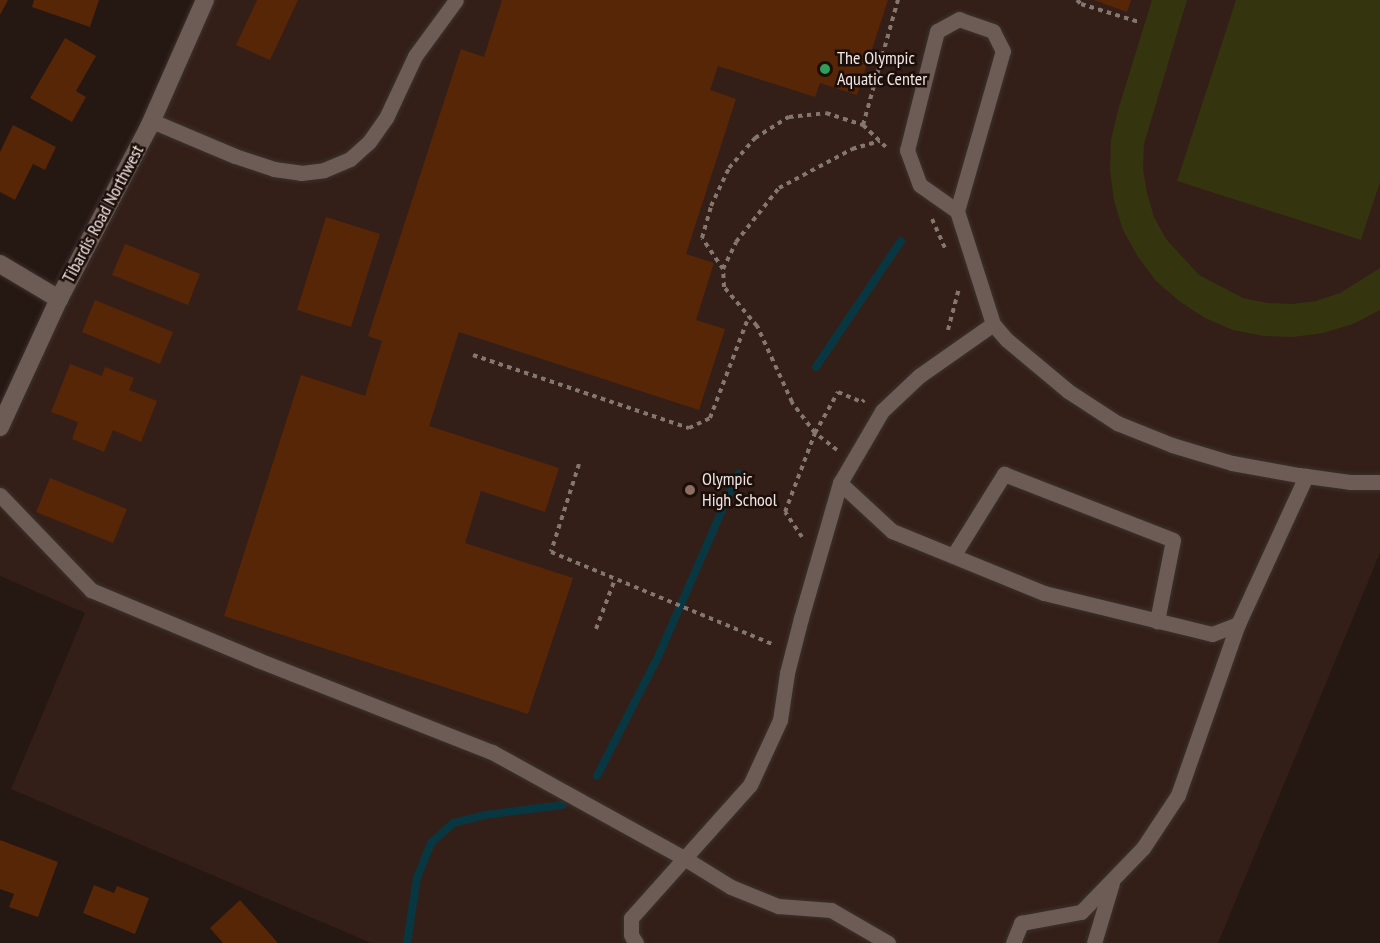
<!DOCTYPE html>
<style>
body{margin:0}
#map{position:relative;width:1380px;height:943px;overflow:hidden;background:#251711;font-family:"PT Sans Narrow",sans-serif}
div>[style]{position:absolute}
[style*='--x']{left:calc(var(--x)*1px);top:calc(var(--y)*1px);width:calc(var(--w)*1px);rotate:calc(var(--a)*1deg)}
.built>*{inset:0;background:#331f17}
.green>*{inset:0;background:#34340e}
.stream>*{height:8px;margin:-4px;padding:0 4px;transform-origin:4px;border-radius:4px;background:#083741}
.building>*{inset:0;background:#572606}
.path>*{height:4px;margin-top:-2px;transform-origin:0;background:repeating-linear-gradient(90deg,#847772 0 4.5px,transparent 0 9px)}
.roads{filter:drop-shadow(0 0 2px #3b312e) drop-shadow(0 0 2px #3b312e)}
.lane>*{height:15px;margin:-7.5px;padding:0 7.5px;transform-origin:7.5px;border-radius:7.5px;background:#6d5c55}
.street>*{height:18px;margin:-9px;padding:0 9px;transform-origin:9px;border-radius:9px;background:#6d5c55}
.secondary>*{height:18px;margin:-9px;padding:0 9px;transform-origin:9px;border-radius:9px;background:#6d5c55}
.dots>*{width:16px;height:16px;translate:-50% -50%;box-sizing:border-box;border:3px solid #1c0e09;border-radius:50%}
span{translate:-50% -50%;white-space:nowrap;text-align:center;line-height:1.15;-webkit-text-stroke:5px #1c0e09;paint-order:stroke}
.poi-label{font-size:18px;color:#f1e7e3}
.left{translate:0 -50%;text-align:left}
.street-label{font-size:18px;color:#f1e7e3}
</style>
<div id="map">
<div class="built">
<i style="clip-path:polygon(205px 0,1380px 0,1380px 553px,1218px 943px,371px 943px,11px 789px,85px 613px,0 576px,0 427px)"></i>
</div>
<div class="green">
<i style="clip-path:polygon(1152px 0,1187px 0,1144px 144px,1143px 169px,1147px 193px,1154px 217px,1166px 239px,1199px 275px,1243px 298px,1267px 303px,1292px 304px,1316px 301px,1340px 293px,1380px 268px,1380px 310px,1353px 324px,1323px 333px,1293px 337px,1263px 336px,1233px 330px,1205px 318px,1179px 301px,1156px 281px,1138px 257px,1123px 230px,1114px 201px,1110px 170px,1111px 140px,1118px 110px)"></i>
<i style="clip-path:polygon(1236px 0,1380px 0,1380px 182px,1361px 240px,1177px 181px)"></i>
</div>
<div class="stream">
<i style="--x:816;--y:367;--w:152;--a:-56"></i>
<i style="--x:597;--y:776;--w:134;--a:-62.9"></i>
<i style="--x:658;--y:657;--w:200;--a:-66.4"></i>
<i style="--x:407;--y:943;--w:66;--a:-81.3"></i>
<i style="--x:417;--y:878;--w:38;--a:-68"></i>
<i style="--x:431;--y:843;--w:30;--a:-42"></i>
<i style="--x:453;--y:823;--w:32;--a:-14"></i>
<i style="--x:484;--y:815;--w:79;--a:-7.3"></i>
</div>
<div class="building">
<i style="clip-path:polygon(0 0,8px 0,0 15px)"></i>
<i style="clip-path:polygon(34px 0,99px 0,90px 27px,32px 7px)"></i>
<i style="clip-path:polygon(257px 0,298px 0,270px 60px,236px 45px)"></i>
<i style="clip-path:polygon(502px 0,888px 0,857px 95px,820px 83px,815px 97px,718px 66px,710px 90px,736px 99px,686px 254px,714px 263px,696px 320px,725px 329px,699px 410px,459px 332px,429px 426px,559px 468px,545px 512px,481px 491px,465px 543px,573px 578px,528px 714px,224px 616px,301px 375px,365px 396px,382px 341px,368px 336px,461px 49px,484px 57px)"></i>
<i style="clip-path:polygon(1094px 0,1131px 0,1127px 12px)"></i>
<i style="clip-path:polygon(65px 38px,96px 56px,76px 91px,86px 97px,72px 122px,30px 98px)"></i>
<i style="clip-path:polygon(13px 125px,56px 147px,45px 170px,33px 164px,15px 200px,0 192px,0 152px)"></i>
<i style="clip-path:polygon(326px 217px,380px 234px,351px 327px,297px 310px)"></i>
<i style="clip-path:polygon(125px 244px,200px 274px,188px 305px,112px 275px)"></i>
<i style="clip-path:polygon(95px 300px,173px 332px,160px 364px,82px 332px)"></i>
<i style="clip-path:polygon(70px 364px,102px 376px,105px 367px,134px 378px,129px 390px,157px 401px,141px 442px,113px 430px,104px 452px,72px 439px,78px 422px,51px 412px)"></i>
<i style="clip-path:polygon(50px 478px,127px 509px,113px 543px,36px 512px)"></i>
<i style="clip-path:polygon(0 840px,58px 862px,38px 917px,9px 907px,14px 894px,0 889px)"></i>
<i style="clip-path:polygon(94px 885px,114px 893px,117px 886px,149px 898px,135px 934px,83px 913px)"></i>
<i style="clip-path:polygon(240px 900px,278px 943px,223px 943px,210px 928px)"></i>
</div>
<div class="path">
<i style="--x:1077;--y:0;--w:6;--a:45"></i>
<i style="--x:1081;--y:4;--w:61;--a:17.2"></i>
<i style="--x:863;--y:125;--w:130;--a:-74.4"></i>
<i style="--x:932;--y:219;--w:35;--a:66"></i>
<i style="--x:723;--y:269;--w:30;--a:-64"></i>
<i style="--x:736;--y:242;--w:69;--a:-51.5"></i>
<i style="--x:779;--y:188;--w:83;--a:-28.1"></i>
<i style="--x:852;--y:149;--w:29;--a:-16"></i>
<i style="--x:948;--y:330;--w:43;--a:-75.3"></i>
<i style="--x:473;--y:355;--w:228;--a:18.7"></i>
<i style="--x:689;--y:428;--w:23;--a:-25"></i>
<i style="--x:710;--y:418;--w:109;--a:-69.1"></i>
<i style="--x:837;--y:450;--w:28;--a:-142"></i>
<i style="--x:815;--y:433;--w:39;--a:-127"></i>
<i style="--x:792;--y:402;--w:84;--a:-114.7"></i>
<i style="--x:757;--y:326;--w:51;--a:-130.2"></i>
<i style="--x:724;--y:287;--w:18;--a:-93"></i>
<i style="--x:723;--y:269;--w:37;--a:-124"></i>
<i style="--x:702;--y:238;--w:33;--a:-74"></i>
<i style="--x:711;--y:206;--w:42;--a:-64.7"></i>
<i style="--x:729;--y:168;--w:40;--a:-49"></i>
<i style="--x:755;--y:138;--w:40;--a:-32"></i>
<i style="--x:789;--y:117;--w:37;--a:-6"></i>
<i style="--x:826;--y:113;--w:39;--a:18"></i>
<i style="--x:863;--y:125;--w:33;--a:44"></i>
<i style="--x:579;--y:464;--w:92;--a:107.7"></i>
<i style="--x:551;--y:552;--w:242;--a:22.6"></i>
<i style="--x:802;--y:537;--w:30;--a:-124"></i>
<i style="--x:785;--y:512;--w:85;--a:-69.2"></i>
<i style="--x:815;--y:433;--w:47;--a:-60.7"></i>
<i style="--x:838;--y:392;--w:26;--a:23"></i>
<i style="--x:862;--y:402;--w:3;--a:-45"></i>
<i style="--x:596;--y:629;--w:53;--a:-69.2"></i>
</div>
<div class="roads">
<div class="lane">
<i style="--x:152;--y:121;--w:90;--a:22.9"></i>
<i style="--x:235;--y:156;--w:41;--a:18.4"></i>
<i style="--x:274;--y:169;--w:27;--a:8"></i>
<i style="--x:301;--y:173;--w:23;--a:-7"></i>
<i style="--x:324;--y:170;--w:28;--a:-23"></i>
<i style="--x:350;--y:159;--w:25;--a:-42"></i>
<i style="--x:369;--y:142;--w:29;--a:-55"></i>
<i style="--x:386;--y:118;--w:68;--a:-64.9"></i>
<i style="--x:415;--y:56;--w:69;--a:-53.8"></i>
<i style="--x:957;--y:211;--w:166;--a:-74"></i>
<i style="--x:1003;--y:51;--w:22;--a:-117"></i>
<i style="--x:993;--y:31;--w:36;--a:-161"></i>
<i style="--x:959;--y:19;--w:25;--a:151"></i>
<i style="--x:937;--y:31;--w:123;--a:104.1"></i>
<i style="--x:907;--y:150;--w:37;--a:70"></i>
<i style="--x:920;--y:185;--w:45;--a:35.1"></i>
<i style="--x:957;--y:211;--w:119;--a:72.3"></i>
<i style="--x:993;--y:324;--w:21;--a:49"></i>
<i style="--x:1007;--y:340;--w:80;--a:39.9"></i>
<i style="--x:1068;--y:391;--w:59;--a:33.1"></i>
<i style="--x:1117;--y:423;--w:59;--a:21.8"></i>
<i style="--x:1172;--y:445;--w:63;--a:16.7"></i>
<i style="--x:1232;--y:463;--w:68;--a:10.2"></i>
<i style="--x:1299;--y:475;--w:51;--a:7.8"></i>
<i style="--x:1350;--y:482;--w:30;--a:0"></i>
<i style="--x:993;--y:324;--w:90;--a:144.9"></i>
<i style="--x:919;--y:376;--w:51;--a:136.6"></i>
<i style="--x:882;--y:411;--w:83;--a:120.3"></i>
<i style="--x:840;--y:483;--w:71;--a:42.7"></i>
<i style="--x:892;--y:531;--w:164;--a:22.2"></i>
<i style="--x:1044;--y:593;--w:173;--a:13.7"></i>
<i style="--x:1212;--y:634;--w:28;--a:-21"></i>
<i style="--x:1238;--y:624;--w:163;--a:-65.3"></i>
<i style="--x:0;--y:495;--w:132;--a:46.2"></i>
<i style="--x:91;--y:590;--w:181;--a:22.7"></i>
<i style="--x:258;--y:660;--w:251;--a:21.5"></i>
<i style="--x:492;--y:752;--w:219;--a:28.9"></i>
<i style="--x:684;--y:858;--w:55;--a:31.7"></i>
<i style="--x:731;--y:887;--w:51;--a:22"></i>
<i style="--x:778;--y:906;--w:53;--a:4.3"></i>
<i style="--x:831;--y:910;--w:66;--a:30.1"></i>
<i style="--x:953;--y:556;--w:97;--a:-58.1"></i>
<i style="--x:1004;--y:474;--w:181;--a:21.3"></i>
<i style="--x:1173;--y:540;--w:83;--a:101.2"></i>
<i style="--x:636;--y:943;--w:9;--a:-122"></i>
<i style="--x:631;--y:935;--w:17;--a:-90"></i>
<i style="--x:631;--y:918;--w:178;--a:-48.2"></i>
<i style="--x:750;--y:785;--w:72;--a:-65.2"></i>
<i style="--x:780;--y:720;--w:48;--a:-81.5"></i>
<i style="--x:787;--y:673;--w:57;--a:-75.7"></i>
<i style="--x:801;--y:618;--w:141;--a:-73.9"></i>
<i style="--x:1013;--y:943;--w:22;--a:-68"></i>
<i style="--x:1021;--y:923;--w:61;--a:-10.4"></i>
<i style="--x:1081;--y:912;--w:89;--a:-45.9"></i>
<i style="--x:1143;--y:848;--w:64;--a:-56.6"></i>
<i style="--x:1178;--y:795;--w:181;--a:-70.7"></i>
<i style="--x:1094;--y:943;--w:63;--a:-73.3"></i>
</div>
<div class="street">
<i style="--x:0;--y:264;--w:69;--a:30.7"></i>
</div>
<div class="secondary">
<i style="--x:0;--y:427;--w:141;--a:-65.3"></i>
<i style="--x:59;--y:299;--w:194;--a:-62.4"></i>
<i style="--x:149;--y:127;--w:139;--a:-66.2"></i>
</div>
</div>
<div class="dots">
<i style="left:825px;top:69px;background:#2e9e5b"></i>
<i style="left:690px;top:490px;background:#8d6e63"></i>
</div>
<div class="poi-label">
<span class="left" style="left:837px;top:69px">The Olympic<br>Aquatic Center</span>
<span class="left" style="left:702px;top:490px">Olympic<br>High School</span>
</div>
<div class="street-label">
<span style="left:103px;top:214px;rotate:-62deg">Tibardis Road Northwest</span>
</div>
</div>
